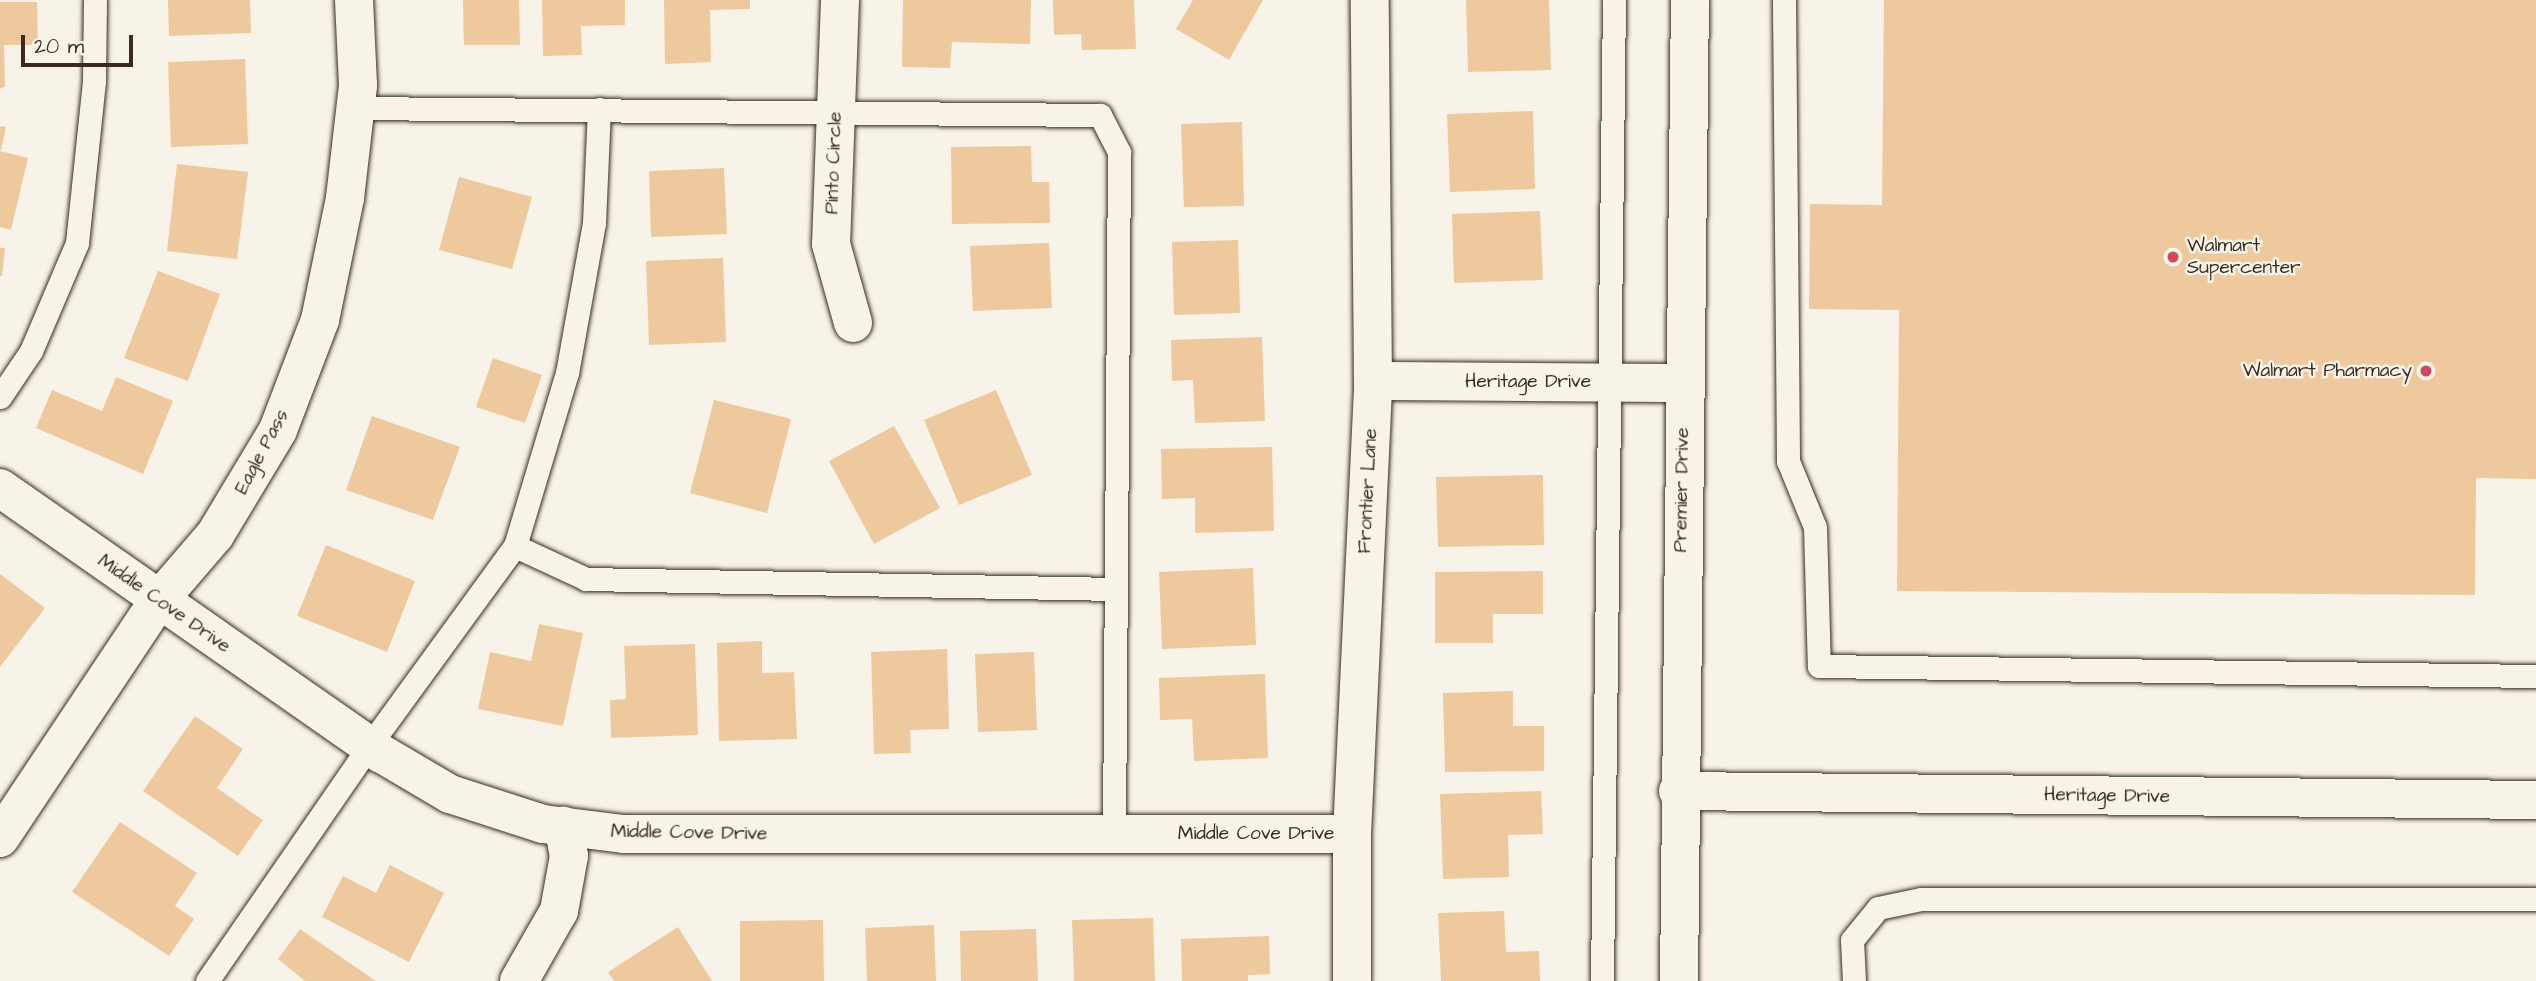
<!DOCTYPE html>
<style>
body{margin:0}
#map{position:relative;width:2536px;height:981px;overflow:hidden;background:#f7f3e8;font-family:"Architects Daughter",sans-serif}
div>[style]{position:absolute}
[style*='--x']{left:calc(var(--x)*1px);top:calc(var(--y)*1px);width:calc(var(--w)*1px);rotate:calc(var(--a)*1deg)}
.building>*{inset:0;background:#edc99d}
.roads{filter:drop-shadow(0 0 2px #3b2a1e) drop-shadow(0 0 2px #3b2a1e)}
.lane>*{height:23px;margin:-11.5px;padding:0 11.5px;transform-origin:11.5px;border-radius:11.5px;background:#f7f3e8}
.street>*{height:38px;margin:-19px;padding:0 19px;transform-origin:19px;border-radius:19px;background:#f7f3e8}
.secondary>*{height:38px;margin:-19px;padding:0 19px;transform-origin:19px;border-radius:19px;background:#f7f3e8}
.dots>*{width:19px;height:19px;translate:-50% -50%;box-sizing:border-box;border:4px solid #f7f3e8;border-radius:50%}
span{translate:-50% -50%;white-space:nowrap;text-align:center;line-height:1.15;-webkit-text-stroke:5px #f7f3e8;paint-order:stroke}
.street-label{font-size:19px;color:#3b2a1e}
.poi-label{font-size:19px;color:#3b2a1e}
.left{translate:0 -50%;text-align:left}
.right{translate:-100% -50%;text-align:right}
.scale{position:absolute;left:21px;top:35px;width:112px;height:32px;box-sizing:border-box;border:4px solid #3b2a1e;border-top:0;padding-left:9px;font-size:21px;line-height:24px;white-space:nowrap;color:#3b2a1e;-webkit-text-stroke:5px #f7f3e8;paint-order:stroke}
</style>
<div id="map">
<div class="building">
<i style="clip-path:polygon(168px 0,250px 0,251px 33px,169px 36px)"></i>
<i style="clip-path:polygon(463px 0,519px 0,520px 45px,464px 45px)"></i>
<i style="clip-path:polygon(542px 0,625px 0,625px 25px,581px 26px,582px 55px,543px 56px)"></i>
<i style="clip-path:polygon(664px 0,750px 0,750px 9px,710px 10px,711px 62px,665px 64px)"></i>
<i style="clip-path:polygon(903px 0,1031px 0,1030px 44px,952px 42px,950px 68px,902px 67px)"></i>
<i style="clip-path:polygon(1053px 0,1134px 0,1136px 49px,1082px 50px,1081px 34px,1054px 35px)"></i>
<i style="clip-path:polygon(1193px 0,1263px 0,1229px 60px,1176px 29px)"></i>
<i style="clip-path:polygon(1466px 0,1549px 0,1551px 70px,1468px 72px)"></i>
<i style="clip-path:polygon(1884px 0,2536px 0,2536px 479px,2476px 478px,2475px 595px,1897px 591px,1899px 310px,1809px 309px,1810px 204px,1882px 205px)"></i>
<i style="clip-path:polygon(0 2px,37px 2px,38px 45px,4px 45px,5px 87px,0 88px)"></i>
<i style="clip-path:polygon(245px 59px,248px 144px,171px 147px,168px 62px)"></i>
<i style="clip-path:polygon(1533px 111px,1535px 189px,1450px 192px,1447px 114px)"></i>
<i style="clip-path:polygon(1242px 122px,1244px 206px,1184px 207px,1181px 124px)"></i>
<i style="clip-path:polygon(0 126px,6px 127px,1px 150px,0 150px)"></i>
<i style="clip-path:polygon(1031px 146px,1032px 182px,1049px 182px,1050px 223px,952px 224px,951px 147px)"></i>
<i style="clip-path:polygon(0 151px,28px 158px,11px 230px,0 227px)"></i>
<i style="clip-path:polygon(177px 164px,248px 172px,237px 259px,167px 251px)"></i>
<i style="clip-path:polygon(724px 168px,727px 234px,651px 237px,649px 171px)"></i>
<i style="clip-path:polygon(459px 177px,532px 197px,512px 269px,439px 250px)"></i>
<i style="clip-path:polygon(1540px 211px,1543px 280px,1454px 283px,1452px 214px)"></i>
<i style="clip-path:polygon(1238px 240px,1240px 313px,1174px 315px,1172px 242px)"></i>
<i style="clip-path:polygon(1049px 243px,1052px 308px,973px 311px,970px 246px)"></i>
<i style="clip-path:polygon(0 248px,5px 248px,2px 276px,0 276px)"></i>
<i style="clip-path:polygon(723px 258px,726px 342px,649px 345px,646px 261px)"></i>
<i style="clip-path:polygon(158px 271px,220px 294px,188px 381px,124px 358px)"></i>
<i style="clip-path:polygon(1262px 337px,1265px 421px,1195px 423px,1193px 380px,1172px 381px,1171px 340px)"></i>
<i style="clip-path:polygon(493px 358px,542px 375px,525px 423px,476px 407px)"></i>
<i style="clip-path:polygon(116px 377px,173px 401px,143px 474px,36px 428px,52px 390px,102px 411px)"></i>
<i style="clip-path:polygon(996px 390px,1032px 475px,959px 505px,924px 420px)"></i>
<i style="clip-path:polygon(714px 400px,791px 419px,767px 513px,690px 493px)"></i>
<i style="clip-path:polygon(372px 416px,460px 447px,433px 520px,346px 490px)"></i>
<i style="clip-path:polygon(894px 426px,940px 508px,874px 544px,829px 461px)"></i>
<i style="clip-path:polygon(1272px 447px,1274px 531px,1195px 533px,1195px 498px,1162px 499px,1161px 449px)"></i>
<i style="clip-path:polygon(1543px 475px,1544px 545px,1438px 547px,1436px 477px)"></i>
<i style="clip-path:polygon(326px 545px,415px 581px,387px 652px,297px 616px)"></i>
<i style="clip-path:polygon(1253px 568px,1256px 645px,1162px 649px,1159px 572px)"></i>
<i style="clip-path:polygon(1543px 571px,1543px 614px,1493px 614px,1493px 643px,1435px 643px,1435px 572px)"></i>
<i style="clip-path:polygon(0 574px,45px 608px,0 667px)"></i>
<i style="clip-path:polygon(539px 624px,583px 633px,563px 726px,478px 709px,490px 652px,531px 661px)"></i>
<i style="clip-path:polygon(762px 641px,762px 673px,794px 672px,797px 739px,719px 741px,717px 643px)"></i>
<i style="clip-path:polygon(695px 644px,698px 735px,611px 738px,610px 700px,626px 699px,624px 646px)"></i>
<i style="clip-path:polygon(947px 649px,949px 729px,910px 730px,911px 753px,874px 754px,871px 652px)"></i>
<i style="clip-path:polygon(1034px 652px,1037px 730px,978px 732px,975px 654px)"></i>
<i style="clip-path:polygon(1265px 674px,1268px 758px,1194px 761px,1192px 719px,1160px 720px,1159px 678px)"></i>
<i style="clip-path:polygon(1513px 691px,1513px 726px,1544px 726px,1544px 771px,1445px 772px,1443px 693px)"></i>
<i style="clip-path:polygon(195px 716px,243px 749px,217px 788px,263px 820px,238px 856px,143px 791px)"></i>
<i style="clip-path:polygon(1541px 791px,1543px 834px,1508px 835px,1509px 877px,1443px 879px,1440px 794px)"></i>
<i style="clip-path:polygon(120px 822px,197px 873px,175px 906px,194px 919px,169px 956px,72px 892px)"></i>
<i style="clip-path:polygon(390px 865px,444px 893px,409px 962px,322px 917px,343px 876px,376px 893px)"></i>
<i style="clip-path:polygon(1504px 911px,1506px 952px,1539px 951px,1540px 981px,1441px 981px,1438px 913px)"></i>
<i style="clip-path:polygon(1153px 918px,1155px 981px,1074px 981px,1072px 920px)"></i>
<i style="clip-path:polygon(823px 920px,824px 981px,740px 981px,740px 921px)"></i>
<i style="clip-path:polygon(934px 925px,936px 981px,867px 981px,865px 928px)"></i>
<i style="clip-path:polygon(678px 927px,712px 981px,614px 981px,608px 972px)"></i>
<i style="clip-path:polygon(300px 929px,376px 981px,305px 981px,278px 959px)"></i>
<i style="clip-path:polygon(1036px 929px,1038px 981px,961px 981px,960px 931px)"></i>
<i style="clip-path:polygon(1269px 936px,1270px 974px,1248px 975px,1248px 981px,1182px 981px,1181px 939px)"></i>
</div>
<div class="roads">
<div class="lane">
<i style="--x:1784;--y:0;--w:461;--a:89.5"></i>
<i style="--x:1788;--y:461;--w:71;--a:67.8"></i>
<i style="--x:1815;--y:527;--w:139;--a:88.4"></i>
<i style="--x:1819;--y:666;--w:717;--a:0.8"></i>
<i style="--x:355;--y:108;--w:745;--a:0.54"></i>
<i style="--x:1100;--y:115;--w:42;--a:62.8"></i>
<i style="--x:1119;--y:152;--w:682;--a:90.42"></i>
<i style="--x:0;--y:397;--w:55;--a:-56"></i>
<i style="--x:31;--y:351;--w:117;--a:-66.9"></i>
<i style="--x:77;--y:243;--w:163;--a:-84"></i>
<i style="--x:94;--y:81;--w:81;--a:-89.3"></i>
<i style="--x:515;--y:546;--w:78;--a:24.9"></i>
<i style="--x:586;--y:579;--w:530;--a:1.08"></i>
<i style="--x:207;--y:981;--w:285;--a:-55.4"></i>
<i style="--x:369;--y:746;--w:248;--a:-53.9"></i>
<i style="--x:515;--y:546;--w:181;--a:-73.3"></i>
<i style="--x:567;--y:373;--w:152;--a:-79.8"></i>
<i style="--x:594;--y:223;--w:114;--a:-87.5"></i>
<i style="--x:1602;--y:981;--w:981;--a:-89.3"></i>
<i style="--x:1854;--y:981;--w:41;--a:-92.8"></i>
<i style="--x:1852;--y:940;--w:41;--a:-50.9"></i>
<i style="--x:1878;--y:908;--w:44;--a:-11.8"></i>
<i style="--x:1921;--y:899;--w:615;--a:0"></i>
</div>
<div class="street">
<i style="--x:840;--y:0;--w:244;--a:92.1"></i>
<i style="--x:831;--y:244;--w:82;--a:74.4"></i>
<i style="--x:1373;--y:381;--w:310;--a:0.4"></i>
<i style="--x:0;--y:488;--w:465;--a:34.9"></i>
<i style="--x:382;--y:754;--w:79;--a:30.5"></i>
<i style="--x:450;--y:794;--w:98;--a:17.9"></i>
<i style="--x:543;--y:824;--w:81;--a:7.1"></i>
<i style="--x:623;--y:834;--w:729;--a:0"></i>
<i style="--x:1678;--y:791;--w:858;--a:0.6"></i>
<i style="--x:0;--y:838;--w:286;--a:-56.3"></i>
<i style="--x:159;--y:600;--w:86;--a:-49.3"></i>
<i style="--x:215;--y:535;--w:122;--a:-59"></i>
<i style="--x:278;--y:430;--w:118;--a:-69.1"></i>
<i style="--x:320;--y:320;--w:125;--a:-78.4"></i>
<i style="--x:345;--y:198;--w:114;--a:-83.4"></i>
<i style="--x:358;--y:85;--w:85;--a:-92.7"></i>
<i style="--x:519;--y:981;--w:81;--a:-60.3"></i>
<i style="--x:559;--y:911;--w:56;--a:-79.7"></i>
<i style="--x:569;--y:856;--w:31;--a:-101"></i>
<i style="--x:1352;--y:981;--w:147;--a:-90"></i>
<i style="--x:1352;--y:834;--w:453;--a:-87.3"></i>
<i style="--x:1373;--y:381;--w:381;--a:-90.5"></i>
</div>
<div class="secondary">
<i style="--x:1679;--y:981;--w:981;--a:-89.36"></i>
</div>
</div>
<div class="dots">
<i style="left:2173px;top:257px;background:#d1495b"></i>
<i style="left:2426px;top:371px;background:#d1495b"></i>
</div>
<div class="street-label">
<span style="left:834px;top:163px;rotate:-88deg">Pinto Circle</span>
<span style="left:1528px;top:382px">Heritage Drive</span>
<span style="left:262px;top:452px;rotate:-62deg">Eagle Pass</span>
<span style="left:1682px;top:490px;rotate:-89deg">Premier Drive</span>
<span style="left:1368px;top:491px;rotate:-87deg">Frontier Lane</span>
<span style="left:164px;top:604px;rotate:35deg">Middle Cove Drive</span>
<span style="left:2107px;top:796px;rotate:1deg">Heritage Drive</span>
<span style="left:689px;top:833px;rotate:1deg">Middle Cove Drive</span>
<span style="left:1256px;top:834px">Middle Cove Drive</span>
</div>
<div class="poi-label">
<span class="left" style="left:2187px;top:257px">Walmart<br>Supercenter</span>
<span class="right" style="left:2412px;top:371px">Walmart Pharmacy</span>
</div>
<div class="scale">20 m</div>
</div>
